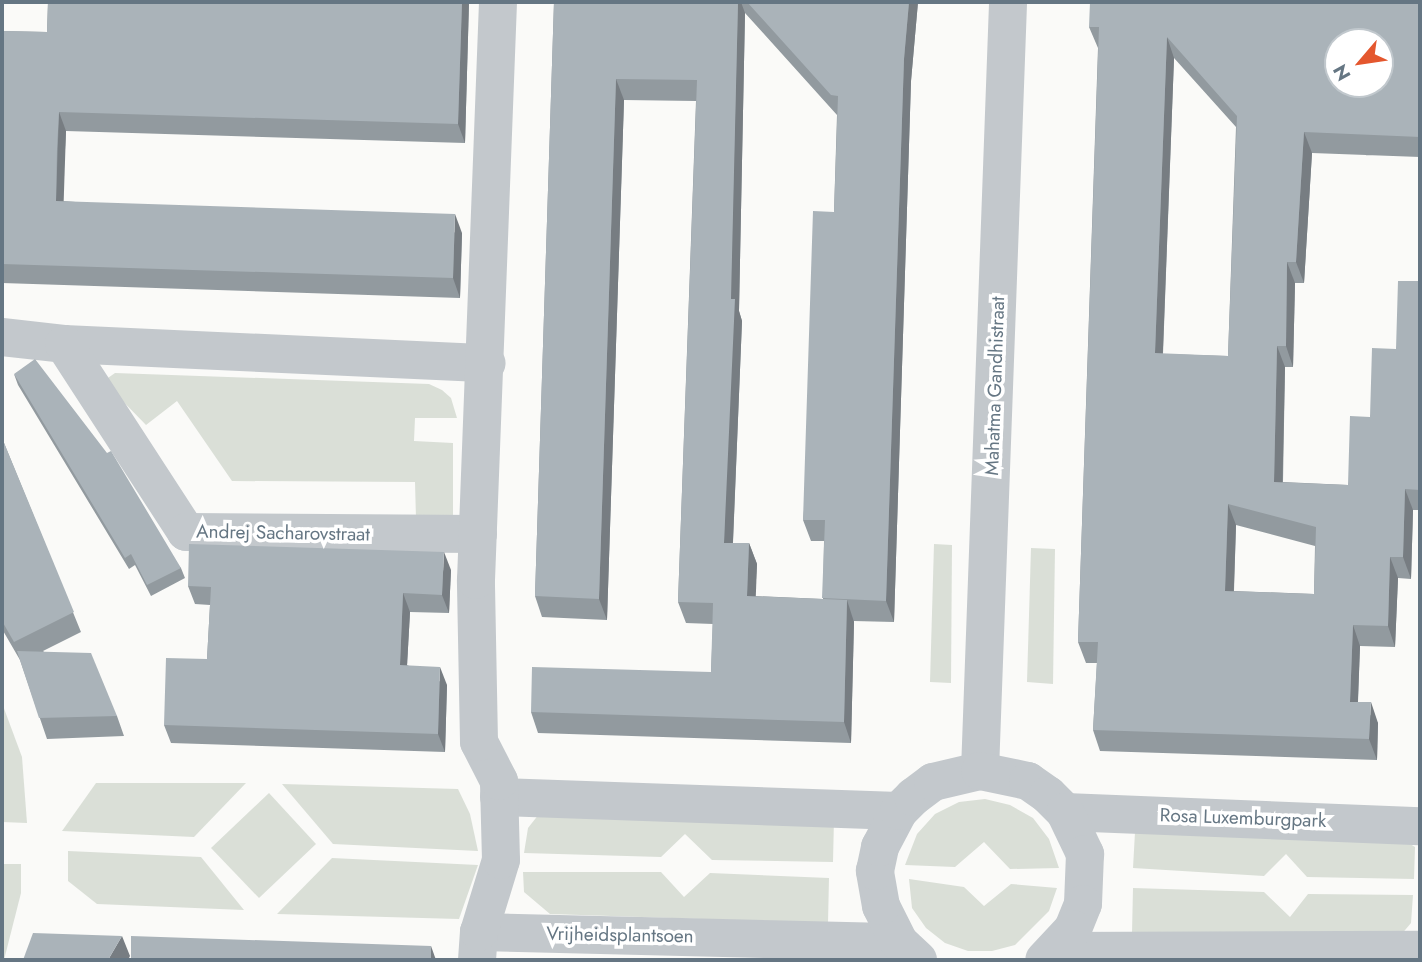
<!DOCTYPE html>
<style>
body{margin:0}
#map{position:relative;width:1422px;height:962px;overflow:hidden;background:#fafaf8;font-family:Jost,sans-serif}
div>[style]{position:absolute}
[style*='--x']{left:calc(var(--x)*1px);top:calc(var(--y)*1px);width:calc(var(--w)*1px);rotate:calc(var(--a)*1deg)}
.green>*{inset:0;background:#dadfd7}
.minor>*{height:38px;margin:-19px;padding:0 19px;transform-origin:19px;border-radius:19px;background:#c3c8cc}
.wall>*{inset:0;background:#929a9f}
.shaded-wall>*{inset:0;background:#777d82}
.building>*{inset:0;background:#aab3b9}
span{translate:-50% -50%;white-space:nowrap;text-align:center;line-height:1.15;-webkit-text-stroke:7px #fff;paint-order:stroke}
.street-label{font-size:19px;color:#657683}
.frame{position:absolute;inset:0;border:4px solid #657683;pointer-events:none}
.north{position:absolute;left:1324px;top:28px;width:70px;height:70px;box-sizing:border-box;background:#fff;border:2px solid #c1c8cd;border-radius:50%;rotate:241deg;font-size:19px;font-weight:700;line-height:28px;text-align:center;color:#657683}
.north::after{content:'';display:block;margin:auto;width:24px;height:32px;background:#e4572e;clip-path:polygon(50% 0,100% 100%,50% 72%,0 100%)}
</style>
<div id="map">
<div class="green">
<i style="clip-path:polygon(115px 373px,429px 384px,442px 390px,451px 398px,457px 418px,415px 418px,414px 441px,453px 443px,453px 519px,416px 519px,415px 482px,232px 481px,177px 401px,146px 425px,109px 387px,105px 380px)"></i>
<i style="clip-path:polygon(934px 544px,952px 545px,951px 683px,930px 682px)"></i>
<i style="clip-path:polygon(1031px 548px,1055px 549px,1053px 684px,1027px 682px)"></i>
<i style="clip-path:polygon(2px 703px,22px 757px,27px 823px,2px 822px)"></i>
<i style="clip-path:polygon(96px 783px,246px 783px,194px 837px,62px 831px)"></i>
<i style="clip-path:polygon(282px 784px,458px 789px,470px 814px,478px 851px,333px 844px)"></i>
<i style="clip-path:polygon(269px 793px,316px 844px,259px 898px,211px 848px)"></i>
<i style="clip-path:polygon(985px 799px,1010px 805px,1033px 818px,1049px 839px,1059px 868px,1010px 869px,984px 842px,955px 867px,905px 865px,917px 834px,935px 814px,959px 802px)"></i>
<i style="clip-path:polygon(539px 814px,834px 819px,833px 862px,712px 860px,685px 834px,661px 857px,524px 853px,528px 828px)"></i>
<i style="clip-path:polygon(1135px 832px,1404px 840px,1415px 847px,1414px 879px,1307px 877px,1286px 854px,1264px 876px,1133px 868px)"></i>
<i style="clip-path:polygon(68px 851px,201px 857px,244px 910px,97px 904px,68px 881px)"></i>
<i style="clip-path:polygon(332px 858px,478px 865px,459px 919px,277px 914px)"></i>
<i style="clip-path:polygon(2px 864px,21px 864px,21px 893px,4px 960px)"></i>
<i style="clip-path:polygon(523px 872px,661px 872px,684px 897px,710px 873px,829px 878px,828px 923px,550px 914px,524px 892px)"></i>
<i style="clip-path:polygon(909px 879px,964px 887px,984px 906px,1011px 884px,1057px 888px,1049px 911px,1015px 945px,992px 951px,968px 951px,945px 943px,926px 928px,912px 908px)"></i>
<i style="clip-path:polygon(1133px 888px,1264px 892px,1290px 917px,1308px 894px,1413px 895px,1411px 923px,1395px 942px,1132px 933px)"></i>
</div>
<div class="minor">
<i style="--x:2;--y:337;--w:62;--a:6.4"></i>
<i style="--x:64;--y:344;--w:423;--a:2.6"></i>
<i style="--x:64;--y:344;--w:224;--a:57"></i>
<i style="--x:186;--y:532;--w:292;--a:0.4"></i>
<i style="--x:980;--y:771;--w:770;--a:-87.91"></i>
<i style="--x:499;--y:797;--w:400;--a:2"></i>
<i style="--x:1065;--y:812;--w:355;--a:2.3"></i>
<i style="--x:479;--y:932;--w:420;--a:1.4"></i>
<i style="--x:1056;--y:951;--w:364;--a:-0.2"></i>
<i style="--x:477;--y:960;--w:28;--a:-86"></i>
<i style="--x:479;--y:932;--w:75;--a:-73"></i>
<i style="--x:501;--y:860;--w:79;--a:-91.5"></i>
<i style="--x:499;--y:781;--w:44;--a:-117.1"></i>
<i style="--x:479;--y:742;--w:162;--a:-91.1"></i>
<i style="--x:476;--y:580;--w:578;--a:-87.82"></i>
<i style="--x:918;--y:960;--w:26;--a:-137"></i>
<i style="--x:899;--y:942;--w:40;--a:-116.6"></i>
<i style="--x:881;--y:906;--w:36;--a:-100"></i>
<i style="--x:875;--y:871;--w:25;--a:-78"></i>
<i style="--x:880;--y:847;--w:41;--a:-62.2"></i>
<i style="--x:899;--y:811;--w:20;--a:-45"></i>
<i style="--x:913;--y:797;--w:25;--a:-37"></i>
<i style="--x:933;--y:782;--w:48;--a:-13.2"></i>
<i style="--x:980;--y:771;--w:49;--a:11.8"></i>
<i style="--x:1028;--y:781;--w:24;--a:35"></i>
<i style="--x:1048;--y:795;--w:24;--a:45"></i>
<i style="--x:1065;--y:812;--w:47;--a:64.5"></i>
<i style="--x:1085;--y:854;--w:50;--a:92.3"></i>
<i style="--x:1083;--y:904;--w:27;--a:112"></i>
<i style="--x:1073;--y:929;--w:42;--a:133.1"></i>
</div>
<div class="wall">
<i style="clip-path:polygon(48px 2px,469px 2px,465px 143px,66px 131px,64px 169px,63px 201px,462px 233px,460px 298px,2px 283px,2px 31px,47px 32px)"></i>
<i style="clip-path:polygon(evenodd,554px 2px,918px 2px,911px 81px,894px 622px,854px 621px,851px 743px,538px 733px,531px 712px,711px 672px,713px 624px,686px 623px,678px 602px,696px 101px,624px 100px,607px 620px,542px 617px,535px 596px,554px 2px,745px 13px,837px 115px,834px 212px,803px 520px,811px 541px,824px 541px,823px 599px,755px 596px,757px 564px,749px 543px,733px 543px,742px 321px,739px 311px,745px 13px)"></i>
<i style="clip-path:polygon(evenodd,1420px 2px,1420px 157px,1312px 153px,1304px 283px,1295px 283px,1293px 367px,1285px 367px,1283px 482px,1348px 485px,1370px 417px,1396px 349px,1420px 281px,1420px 510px,1413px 510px,1411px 579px,1398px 578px,1395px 647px,1360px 646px,1358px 702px,1378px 723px,1377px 760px,1100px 751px,1093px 730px,1097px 663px,1086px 663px,1078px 642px,1098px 48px,1089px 27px,1420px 2px,1174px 58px,1236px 127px,1228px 356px,1163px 354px,1174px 58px,1420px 2px,1236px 525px,1315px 546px,1314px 594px,1234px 591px,1236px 525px)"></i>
<i style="clip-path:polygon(14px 374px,181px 568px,185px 578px,151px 596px,135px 565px,129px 569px,18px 385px)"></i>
<i style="clip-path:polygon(2px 438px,81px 632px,43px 651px,117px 716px,124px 736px,47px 739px,20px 660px,2px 629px)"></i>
<i style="clip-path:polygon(451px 570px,449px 613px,410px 612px,407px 665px,447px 685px,445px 752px,171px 743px,164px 725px,207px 659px,210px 605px,195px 604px,188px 586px)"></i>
</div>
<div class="shaded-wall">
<i style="clip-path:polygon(462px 2px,469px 2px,465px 143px,458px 124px)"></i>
<i style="clip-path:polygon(738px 2px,741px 2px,745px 13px,739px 311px,742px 321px,732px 564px,724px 543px)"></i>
<i style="clip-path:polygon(909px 2px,918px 2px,911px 81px,894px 622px,886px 601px,904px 59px)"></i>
<i style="clip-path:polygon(1167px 37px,1174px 58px,1162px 374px,1155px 353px)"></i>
<i style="clip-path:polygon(616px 79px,624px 100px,607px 620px,599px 599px)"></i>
<i style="clip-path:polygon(59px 112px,66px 131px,63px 221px,56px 201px)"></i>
<i style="clip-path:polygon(1304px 132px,1312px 153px,1304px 283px,1296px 262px)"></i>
<i style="clip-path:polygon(455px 214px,462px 233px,460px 298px,453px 278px)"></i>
<i style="clip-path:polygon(1287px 262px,1295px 283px,1293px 367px,1286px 346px)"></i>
<i style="clip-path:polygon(1277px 346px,1285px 367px,1282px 503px,1274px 482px)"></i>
<i style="clip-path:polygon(1405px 489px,1413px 510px,1411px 579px,1403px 557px)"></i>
<i style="clip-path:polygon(1228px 504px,1236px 525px,1233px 612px,1225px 591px)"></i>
<i style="clip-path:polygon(749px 543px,757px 564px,755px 617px,747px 596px)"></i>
<i style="clip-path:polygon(444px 552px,451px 570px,449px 613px,442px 595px)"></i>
<i style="clip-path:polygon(1390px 557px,1398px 578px,1395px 647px,1388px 626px)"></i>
<i style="clip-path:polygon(403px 593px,410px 612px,406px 684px,400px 665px)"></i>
<i style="clip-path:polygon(847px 600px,854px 622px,851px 743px,844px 722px)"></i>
<i style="clip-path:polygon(1353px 625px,1360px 646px,1357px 723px,1350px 702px)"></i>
<i style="clip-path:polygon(440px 667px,447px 685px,445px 752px,438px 734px)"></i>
<i style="clip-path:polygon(1371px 702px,1378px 723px,1377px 760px,1369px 739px)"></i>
<i style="clip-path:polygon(122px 936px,130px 956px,128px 960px,108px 960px)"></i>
<i style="clip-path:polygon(431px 946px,436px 960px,431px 960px)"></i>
</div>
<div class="building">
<i style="clip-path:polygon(48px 2px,462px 2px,458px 124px,59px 112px,57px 149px,56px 201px,455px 214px,453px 278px,2px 264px,2px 31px,47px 32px)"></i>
<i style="clip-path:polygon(554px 2px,738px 2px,731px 299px,735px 299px,724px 543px,749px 543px,747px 596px,847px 600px,844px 722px,531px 712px,532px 667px,711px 672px,713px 603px,678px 602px,697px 80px,616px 79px,599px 599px,535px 596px)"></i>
<i style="clip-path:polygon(747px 2px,909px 2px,904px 59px,886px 601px,822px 598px,825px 520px,803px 520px,813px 211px,834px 212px,838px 96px,831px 95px)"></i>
<i style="clip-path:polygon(evenodd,1090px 2px,1420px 2px,1420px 137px,1304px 132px,1296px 262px,1287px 262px,1286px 346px,1277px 346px,1274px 482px,1348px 485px,1350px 416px,1370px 417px,1372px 348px,1396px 349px,1398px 281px,1420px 281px,1420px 490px,1405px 489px,1403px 557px,1390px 557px,1388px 626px,1353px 625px,1350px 702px,1371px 702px,1369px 739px,1093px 730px,1098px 642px,1078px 642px,1099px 27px,1089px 27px,1090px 2px,1167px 37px,1237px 116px,1228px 356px,1155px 353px,1167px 37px,1090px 2px,1338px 42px,1380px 42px,1380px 84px,1338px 84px,1338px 42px,1090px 2px,1228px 504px,1316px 527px,1314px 594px,1225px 591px,1228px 504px)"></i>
<i style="clip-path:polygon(35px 359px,107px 453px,111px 451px,181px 568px,147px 585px,131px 554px,125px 558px,14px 374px)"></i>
<i style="clip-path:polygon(2px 438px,74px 612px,14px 642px,2px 621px)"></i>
<i style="clip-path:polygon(189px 544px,444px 552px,442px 595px,403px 593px,400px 665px,440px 667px,438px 734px,164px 725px,166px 658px,207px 659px,211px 587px,188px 586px)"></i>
<i style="clip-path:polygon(17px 651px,91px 653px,117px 716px,39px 718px)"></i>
<i style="clip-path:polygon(33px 933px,122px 936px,108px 960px,23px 960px)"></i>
<i style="clip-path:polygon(131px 936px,431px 946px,431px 960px,131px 960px)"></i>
</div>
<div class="street-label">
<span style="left:995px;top:386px;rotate:-88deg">Mahatma Gandhistraat</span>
<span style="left:283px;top:533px;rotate:1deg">Andrej Sacharovstraat</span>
<span style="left:1243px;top:818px;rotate:2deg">Rosa Luxemburgpark</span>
<span style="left:620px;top:935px;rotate:1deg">Vrijheidsplantsoen</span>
</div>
<div class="frame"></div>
<div class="north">N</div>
</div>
